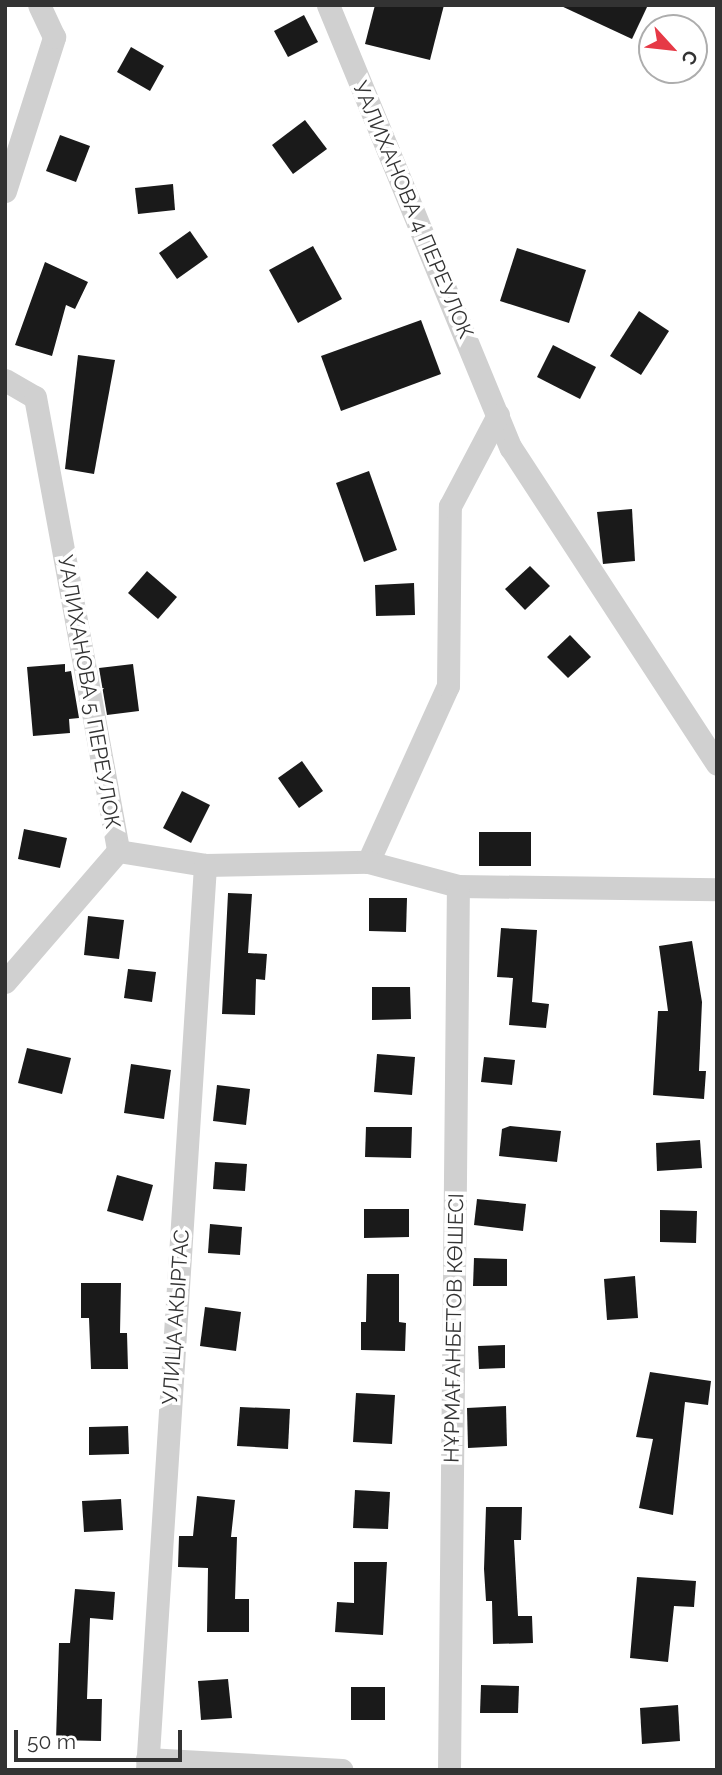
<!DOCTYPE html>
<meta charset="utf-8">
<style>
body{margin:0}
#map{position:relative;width:722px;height:1775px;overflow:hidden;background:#fff;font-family:Raleway,sans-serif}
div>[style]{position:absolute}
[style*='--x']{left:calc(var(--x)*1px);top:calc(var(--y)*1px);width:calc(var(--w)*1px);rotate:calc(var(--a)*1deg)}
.building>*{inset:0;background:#1a1a1a}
.street>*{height:23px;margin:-11.5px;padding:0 11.5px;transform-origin:11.5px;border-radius:11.5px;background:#d0d0d0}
span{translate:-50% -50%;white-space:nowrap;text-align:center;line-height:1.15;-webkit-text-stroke:7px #fff;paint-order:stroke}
.street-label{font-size:21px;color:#333}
.frame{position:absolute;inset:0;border:7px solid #333;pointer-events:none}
.north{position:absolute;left:638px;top:14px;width:70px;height:70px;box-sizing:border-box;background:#fff;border:2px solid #adadad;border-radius:50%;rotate:117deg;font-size:19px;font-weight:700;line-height:28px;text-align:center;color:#333}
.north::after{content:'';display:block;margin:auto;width:24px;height:32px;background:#e63946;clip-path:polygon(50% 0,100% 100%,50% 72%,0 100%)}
.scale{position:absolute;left:14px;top:1730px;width:168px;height:32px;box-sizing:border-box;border:4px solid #333;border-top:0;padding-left:9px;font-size:21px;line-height:24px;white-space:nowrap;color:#333;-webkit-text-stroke:5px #fff;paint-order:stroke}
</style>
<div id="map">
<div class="building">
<i style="clip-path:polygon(375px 5px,444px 5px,430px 60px,365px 44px)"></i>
<i style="clip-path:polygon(559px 5px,648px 5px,632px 39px)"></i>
<i style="clip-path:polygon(304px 15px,318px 42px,288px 57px,274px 31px)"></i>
<i style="clip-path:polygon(131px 47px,164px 66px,150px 91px,117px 72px)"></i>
<i style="clip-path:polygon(305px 120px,327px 149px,293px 174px,272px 145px)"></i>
<i style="clip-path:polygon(60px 135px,90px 146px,76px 182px,46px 171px)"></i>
<i style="clip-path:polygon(173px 184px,175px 210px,138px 214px,135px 188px)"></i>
<i style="clip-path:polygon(190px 231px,208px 257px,177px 279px,159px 253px)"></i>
<i style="clip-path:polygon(313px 246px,342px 299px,298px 323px,269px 270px)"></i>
<i style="clip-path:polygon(517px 248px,586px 270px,569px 323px,500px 301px)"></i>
<i style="clip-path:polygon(45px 262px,88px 282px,75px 309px,66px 305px,52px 356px,15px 345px)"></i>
<i style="clip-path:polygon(639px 311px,669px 331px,641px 375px,610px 356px)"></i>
<i style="clip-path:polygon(421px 320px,441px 374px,341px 411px,321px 356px)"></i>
<i style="clip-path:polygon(553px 345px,596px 367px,580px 399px,537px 377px)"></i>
<i style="clip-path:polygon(78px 355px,115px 360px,94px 474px,65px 469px)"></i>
<i style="clip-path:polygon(369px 471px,397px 550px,364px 562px,336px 483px)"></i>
<i style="clip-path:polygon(632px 509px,635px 561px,603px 564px,597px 512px)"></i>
<i style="clip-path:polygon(530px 566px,550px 586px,525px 610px,505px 589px)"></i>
<i style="clip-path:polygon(147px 571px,177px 597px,158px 619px,128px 593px)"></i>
<i style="clip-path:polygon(414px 583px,415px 615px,376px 616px,375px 585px)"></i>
<i style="clip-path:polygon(570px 635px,591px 657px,568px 678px,547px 657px)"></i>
<i style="clip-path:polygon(65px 664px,65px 672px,71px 671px,79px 718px,69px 719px,70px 733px,33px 736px,27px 667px)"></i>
<i style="clip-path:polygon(133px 664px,139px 711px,107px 715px,99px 668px)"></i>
<i style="clip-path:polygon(302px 761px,323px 791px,299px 808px,278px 778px)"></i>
<i style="clip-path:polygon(182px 791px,210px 805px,191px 843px,163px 828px)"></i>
<i style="clip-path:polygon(24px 829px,67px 838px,60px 868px,18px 859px)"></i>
<i style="clip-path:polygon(479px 832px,531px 832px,531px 866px,479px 866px)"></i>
<i style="clip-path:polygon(228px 893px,252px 894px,248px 953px,267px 954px,265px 980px,256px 979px,255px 1015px,222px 1014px)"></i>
<i style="clip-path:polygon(369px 898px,407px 898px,406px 932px,369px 931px)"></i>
<i style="clip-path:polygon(88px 916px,124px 920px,119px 959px,84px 955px)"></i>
<i style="clip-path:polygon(501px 928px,537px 930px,532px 1002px,549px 1004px,546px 1028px,509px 1025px,513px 978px,497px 977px)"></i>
<i style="clip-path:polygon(692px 941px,702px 1002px,699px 1071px,706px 1071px,704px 1099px,653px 1095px,658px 1011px,668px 1011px,659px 946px)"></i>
<i style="clip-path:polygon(128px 969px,156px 972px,152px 1002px,124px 998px)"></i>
<i style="clip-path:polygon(372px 987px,410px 987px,411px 1019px,372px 1020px)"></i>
<i style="clip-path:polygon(27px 1048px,71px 1058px,62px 1094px,18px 1083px)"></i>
<i style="clip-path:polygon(377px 1054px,415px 1057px,412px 1095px,374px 1092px)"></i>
<i style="clip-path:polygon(484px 1057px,515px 1060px,512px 1085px,481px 1082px)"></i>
<i style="clip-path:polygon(131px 1064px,171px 1070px,164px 1119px,124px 1113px)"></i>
<i style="clip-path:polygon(217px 1085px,250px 1089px,246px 1125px,213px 1121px)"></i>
<i style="clip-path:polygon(510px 1126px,561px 1131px,557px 1162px,499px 1156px,502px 1129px)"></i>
<i style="clip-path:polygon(366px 1127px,412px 1127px,411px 1158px,365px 1157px)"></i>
<i style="clip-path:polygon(700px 1140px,702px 1168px,657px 1171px,656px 1143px)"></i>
<i style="clip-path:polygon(215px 1162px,247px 1164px,245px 1191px,213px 1189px)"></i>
<i style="clip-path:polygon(117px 1175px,153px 1185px,143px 1221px,107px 1211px)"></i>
<i style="clip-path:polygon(477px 1199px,526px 1204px,523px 1231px,474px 1225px)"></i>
<i style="clip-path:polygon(364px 1209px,409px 1209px,409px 1237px,364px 1238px)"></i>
<i style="clip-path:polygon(660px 1210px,697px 1211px,696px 1243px,660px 1242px)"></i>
<i style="clip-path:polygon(210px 1224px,242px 1227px,240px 1255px,208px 1253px)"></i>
<i style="clip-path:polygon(474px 1258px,507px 1259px,507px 1286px,473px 1286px)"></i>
<i style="clip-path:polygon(367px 1274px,399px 1274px,399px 1322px,406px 1323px,405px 1351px,361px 1350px,361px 1322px,366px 1322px)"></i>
<i style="clip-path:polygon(635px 1276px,638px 1318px,607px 1320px,604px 1279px)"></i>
<i style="clip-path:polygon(81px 1283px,121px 1283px,120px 1333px,127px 1333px,128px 1369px,91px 1369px,89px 1318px,81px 1318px)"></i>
<i style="clip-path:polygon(205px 1307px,241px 1312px,236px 1351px,200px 1346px)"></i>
<i style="clip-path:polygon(505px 1345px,505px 1368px,479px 1369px,478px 1346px)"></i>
<i style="clip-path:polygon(650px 1372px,711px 1381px,708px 1405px,685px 1402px,673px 1515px,639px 1508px,653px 1439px,636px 1437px)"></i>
<i style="clip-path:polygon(356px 1393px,395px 1395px,392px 1444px,353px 1442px)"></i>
<i style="clip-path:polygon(506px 1406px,507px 1446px,468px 1448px,467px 1408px)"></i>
<i style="clip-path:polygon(240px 1407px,290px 1409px,288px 1449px,237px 1446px)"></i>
<i style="clip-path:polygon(128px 1426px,129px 1454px,89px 1455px,89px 1427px)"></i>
<i style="clip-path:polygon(355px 1490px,390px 1492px,388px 1529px,353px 1528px)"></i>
<i style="clip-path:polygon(197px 1496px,235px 1500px,231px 1537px,237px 1537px,235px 1599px,249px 1599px,249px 1632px,207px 1632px,208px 1568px,178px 1567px,179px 1536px,193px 1536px)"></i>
<i style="clip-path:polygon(121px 1499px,123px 1530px,84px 1532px,82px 1501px)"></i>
<i style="clip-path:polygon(486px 1507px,522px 1507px,521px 1540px,514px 1540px,518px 1616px,532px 1616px,533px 1643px,493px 1644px,492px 1601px,486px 1601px,484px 1569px)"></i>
<i style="clip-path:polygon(354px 1562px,387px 1562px,383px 1635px,335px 1632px,337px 1602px,354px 1603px)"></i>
<i style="clip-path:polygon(637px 1577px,696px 1581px,694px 1607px,674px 1606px,668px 1662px,630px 1658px)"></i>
<i style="clip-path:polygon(75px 1589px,115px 1592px,113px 1620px,90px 1618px,87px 1699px,102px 1699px,101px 1741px,56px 1740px,59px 1643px,70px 1643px)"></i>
<i style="clip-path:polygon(228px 1679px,232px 1718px,201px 1720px,198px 1681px)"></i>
<i style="clip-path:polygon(481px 1685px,519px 1686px,518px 1713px,480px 1713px)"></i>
<i style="clip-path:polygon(351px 1687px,385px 1687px,385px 1720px,351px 1720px)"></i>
<i style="clip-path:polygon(678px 1705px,680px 1741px,642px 1744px,640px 1708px)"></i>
</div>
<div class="street">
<i style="--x:328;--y:5;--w:479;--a:67.6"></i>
<i style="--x:511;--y:448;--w:377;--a:56.9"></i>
<i style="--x:5;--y:191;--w:162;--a:-72.3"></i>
<i style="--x:54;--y:37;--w:35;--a:-115"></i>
<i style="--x:5;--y:380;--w:34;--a:30"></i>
<i style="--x:35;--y:397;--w:462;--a:79.6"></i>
<i style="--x:118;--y:851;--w:173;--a:130.8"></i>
<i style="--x:118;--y:851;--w:88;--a:9.1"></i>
<i style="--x:205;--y:865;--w:163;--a:-1.1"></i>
<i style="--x:368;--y:862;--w:193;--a:-65.6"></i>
<i style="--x:448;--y:686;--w:180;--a:-89.4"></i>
<i style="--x:450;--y:506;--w:103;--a:-62.2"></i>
<i style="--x:368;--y:862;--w:93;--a:14.9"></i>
<i style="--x:458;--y:886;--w:259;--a:0.7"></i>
<i style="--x:147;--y:1759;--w:195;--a:3.2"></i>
<i style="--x:147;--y:1770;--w:907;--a:-86.33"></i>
<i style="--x:449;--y:1770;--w:884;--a:-89.42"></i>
</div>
<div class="street-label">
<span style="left:413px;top:210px;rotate:67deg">УАЛИХАНОВА 4 ПЕРЕУЛОК</span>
<span style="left:89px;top:692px;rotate:80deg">УАЛИХАНОВА 5 ПЕРЕУЛОК</span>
<span style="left:176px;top:1317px;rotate:-86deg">УЛИЦА АКЫРТАС</span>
<span style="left:454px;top:1328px;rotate:-89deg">НҰРМАҒАНБЕТОВ КӨШЕСІ</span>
</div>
<div class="frame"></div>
<div class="north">С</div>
<div class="scale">50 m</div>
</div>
